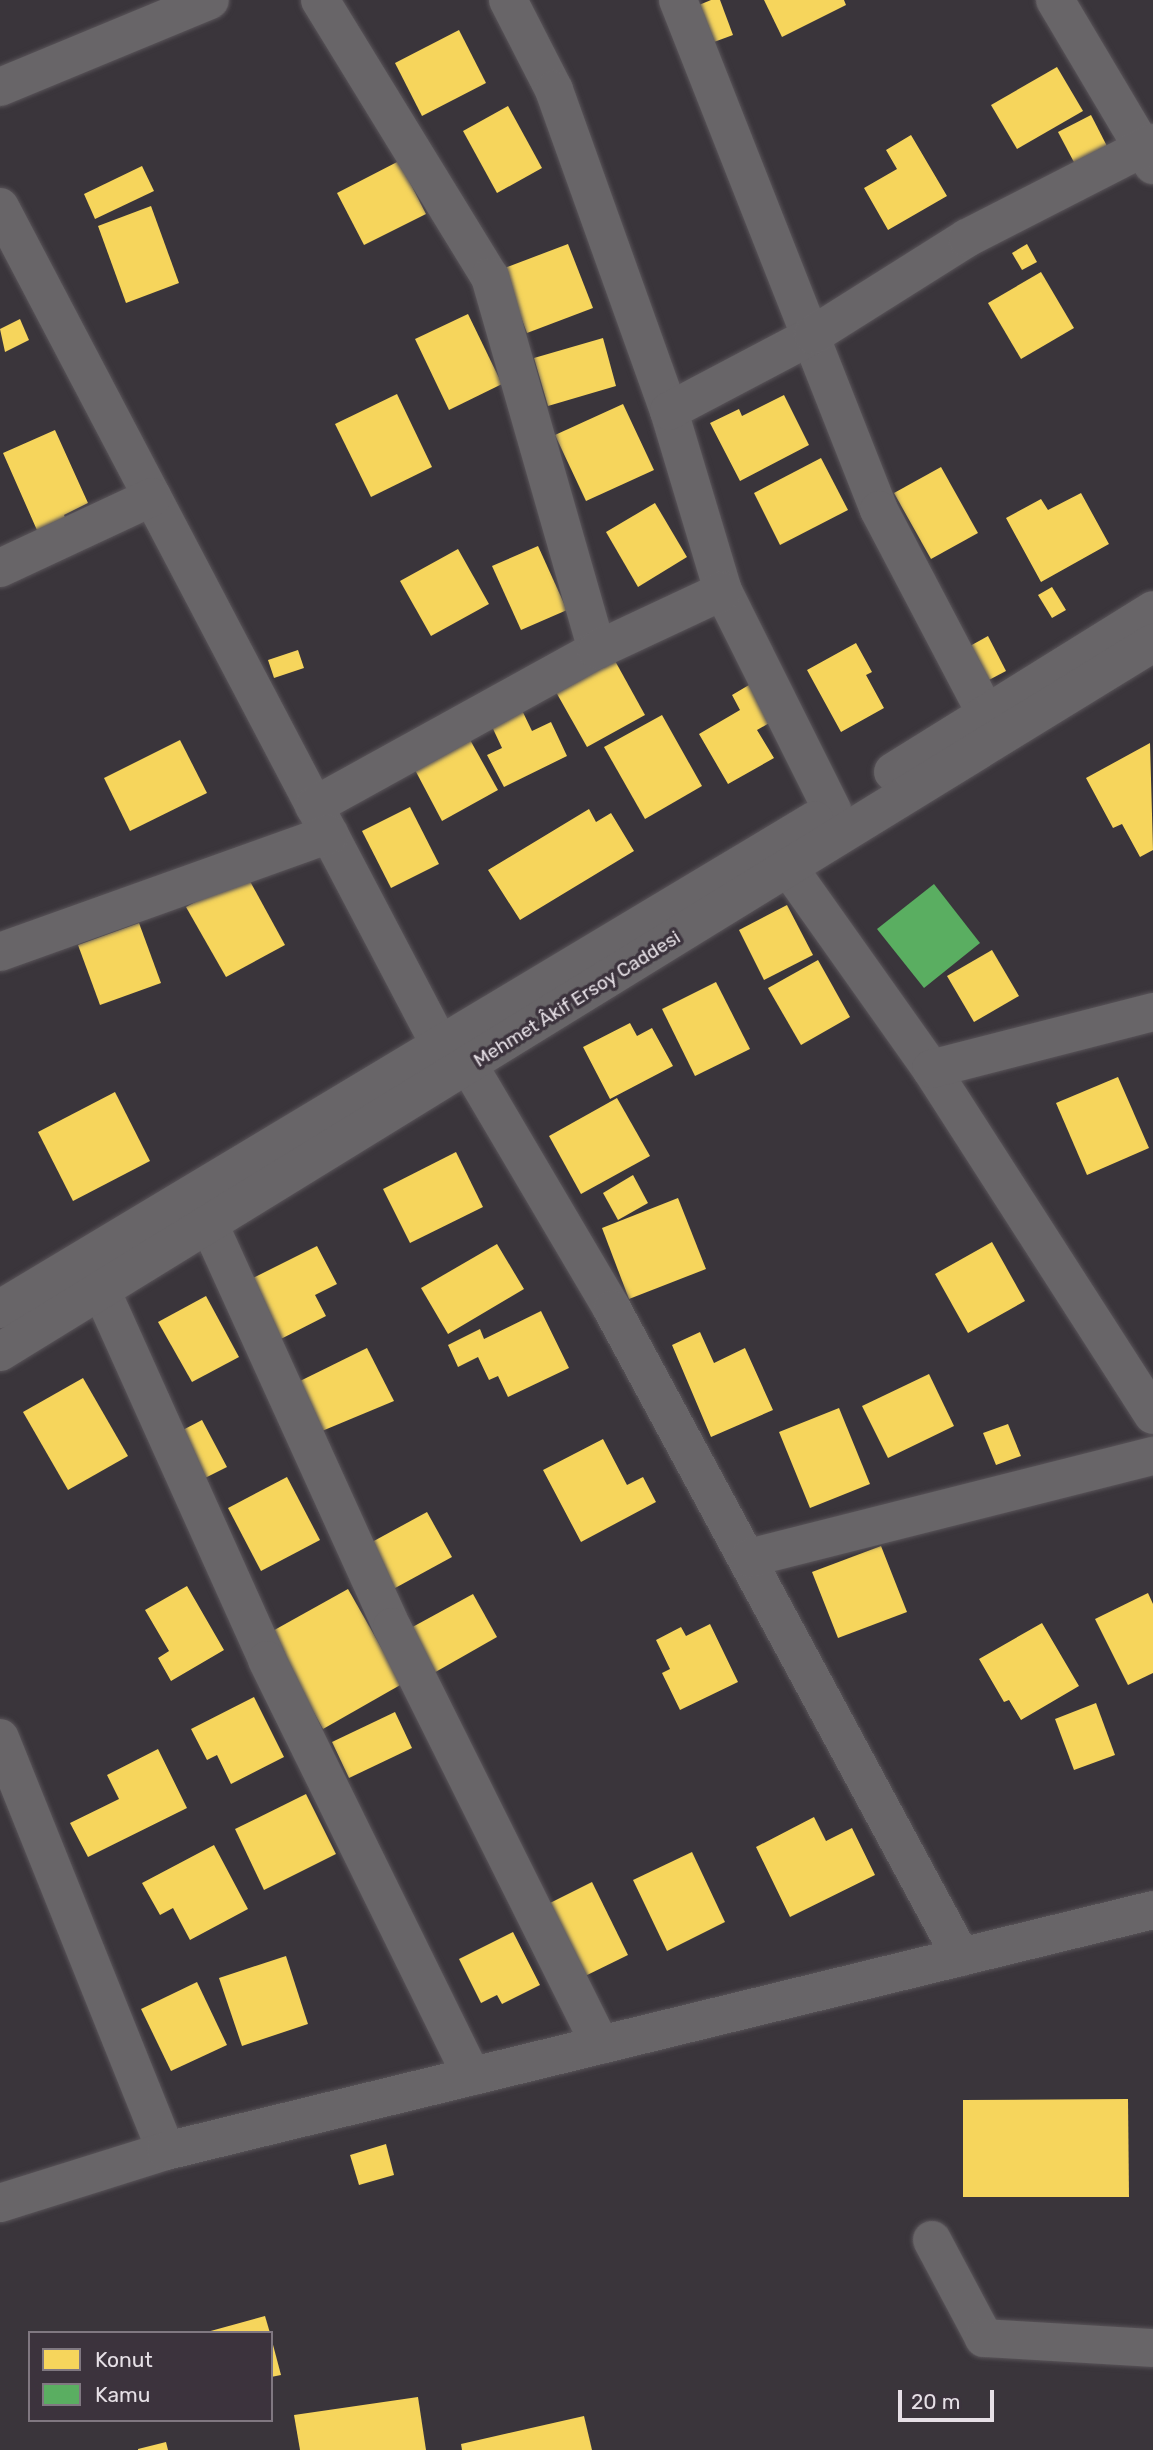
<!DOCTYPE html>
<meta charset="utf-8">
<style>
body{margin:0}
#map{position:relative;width:1153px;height:2450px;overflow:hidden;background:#3a353b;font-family:Rubik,sans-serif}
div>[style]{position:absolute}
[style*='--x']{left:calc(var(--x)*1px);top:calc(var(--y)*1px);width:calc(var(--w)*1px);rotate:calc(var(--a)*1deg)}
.homes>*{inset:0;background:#f6d55c}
.public>*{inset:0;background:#5aae61}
.roads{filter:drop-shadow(0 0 2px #595459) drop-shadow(0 0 2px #595459)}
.street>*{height:38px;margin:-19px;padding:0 19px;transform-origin:19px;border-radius:19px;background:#686568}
.secondary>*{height:38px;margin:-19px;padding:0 19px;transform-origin:19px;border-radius:19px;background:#686568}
span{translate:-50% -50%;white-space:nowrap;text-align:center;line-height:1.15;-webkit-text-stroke:7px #3c333d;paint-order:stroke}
.street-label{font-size:19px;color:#e6e0e6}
.legend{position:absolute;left:28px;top:2331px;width:245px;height:91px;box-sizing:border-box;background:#3c333d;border:2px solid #807881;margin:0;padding:9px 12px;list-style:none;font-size:21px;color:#e6e0e6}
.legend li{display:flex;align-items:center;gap:14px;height:35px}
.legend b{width:35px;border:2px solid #807881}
.scale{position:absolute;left:898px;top:2390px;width:96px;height:32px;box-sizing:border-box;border:4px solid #e6e0e6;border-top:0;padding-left:9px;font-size:21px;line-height:24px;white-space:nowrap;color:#e6e0e6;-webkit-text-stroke:5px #3c333d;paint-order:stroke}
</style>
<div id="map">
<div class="homes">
<i style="clip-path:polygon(711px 0,720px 0,733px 35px,714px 42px,699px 5px)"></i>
<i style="clip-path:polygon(764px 0,844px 0,846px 5px,782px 37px)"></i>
<i style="clip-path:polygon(459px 30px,486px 83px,422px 116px,395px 63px)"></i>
<i style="clip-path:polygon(1057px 67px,1083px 111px,1017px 149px,991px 105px)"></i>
<i style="clip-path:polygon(508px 106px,542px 168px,497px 193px,463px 131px)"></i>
<i style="clip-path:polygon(1091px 115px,1109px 150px,1076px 166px,1058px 132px)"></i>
<i style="clip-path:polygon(911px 135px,947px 196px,888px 230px,864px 188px,897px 169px,886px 150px)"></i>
<i style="clip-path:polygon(399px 161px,426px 214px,364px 245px,337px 193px)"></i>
<i style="clip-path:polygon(142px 166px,154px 191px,95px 219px,84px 194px)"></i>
<i style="clip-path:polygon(151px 206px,179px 283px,126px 303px,98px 226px)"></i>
<i style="clip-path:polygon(568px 244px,593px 308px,527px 333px,502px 269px)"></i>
<i style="clip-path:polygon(1027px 244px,1037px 262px,1022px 270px,1012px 253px)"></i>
<i style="clip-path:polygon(1041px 272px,1074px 328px,1021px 359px,988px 303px)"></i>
<i style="clip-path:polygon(468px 314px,502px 384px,449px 410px,415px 339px)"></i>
<i style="clip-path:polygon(20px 319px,29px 340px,5px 352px,0 329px)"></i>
<i style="clip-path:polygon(603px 338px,616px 386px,548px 406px,534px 358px)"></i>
<i style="clip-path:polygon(397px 394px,432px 467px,371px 497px,335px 424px)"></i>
<i style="clip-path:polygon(784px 395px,809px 445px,740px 481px,710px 423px,739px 409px,742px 416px)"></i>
<i style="clip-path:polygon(623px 404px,654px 470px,586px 501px,555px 435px)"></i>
<i style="clip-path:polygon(55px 430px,88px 503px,64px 515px,68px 524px,40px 537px,3px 453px)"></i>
<i style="clip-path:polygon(821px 458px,848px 510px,780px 545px,754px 493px)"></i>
<i style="clip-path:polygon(941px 467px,978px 533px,931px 559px,894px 493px)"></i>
<i style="clip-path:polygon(1081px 493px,1109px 544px,1041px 582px,1006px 518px,1041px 499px,1048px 510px)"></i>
<i style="clip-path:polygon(655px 503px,687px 557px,638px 587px,606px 532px)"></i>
<i style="clip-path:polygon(538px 546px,567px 610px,521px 630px,492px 566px)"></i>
<i style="clip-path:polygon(458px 549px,489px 604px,431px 636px,400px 581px)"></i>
<i style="clip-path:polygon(1052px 587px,1066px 610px,1052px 618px,1038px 595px)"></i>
<i style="clip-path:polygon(988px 636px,1006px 671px,987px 681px,970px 646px)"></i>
<i style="clip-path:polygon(856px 643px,872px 672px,866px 675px,884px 708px,841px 732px,807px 670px)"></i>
<i style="clip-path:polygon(298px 650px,304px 668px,274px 678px,268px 660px)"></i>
<i style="clip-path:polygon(614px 659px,645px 715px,587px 747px,556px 692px)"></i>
<i style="clip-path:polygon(749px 685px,771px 722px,757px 730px,774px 758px,728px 784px,699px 734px,740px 710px,732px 695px)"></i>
<i style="clip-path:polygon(518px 702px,532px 731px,551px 722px,567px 756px,504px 787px,487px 755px,502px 748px,487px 716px)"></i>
<i style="clip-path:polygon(662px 715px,702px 786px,645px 819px,604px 747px)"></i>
<i style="clip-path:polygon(469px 738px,498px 790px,442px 821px,414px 768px)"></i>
<i style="clip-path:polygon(180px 740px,207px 793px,130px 831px,104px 778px)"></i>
<i style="clip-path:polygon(1150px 743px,1153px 850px,1140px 857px,1122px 824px,1113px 828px,1086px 778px)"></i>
<i style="clip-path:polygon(410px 807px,439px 864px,391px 888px,362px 831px)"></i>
<i style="clip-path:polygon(589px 809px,596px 822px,611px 813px,634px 851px,520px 920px,488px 870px)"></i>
<i style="clip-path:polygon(246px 874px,285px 945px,226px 977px,186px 907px)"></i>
<i style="clip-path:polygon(787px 905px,813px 955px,764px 980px,739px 930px)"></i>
<i style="clip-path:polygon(139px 923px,161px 983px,100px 1005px,78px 945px)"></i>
<i style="clip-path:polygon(992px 950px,1019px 996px,974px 1022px,947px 976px)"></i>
<i style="clip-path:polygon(818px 960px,850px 1017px,801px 1045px,768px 988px)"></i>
<i style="clip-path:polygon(716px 982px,750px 1049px,695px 1076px,662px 1009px)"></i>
<i style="clip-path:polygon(630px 1023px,637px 1036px,652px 1028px,673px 1066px,610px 1099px,583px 1047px)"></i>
<i style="clip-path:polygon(1118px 1077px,1149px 1148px,1087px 1175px,1056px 1103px)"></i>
<i style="clip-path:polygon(115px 1092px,150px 1161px,73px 1201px,38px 1132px)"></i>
<i style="clip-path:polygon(617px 1098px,650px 1156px,581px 1194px,549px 1136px)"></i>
<i style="clip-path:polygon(456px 1152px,483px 1207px,410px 1243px,383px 1189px)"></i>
<i style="clip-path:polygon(633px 1175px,648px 1203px,618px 1220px,603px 1193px)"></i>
<i style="clip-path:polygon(678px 1198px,706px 1269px,629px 1299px,602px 1228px)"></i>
<i style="clip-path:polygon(992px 1242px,1025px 1301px,968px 1333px,935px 1274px)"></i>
<i style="clip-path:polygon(497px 1244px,524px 1289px,448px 1334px,421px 1288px)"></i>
<i style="clip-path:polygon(317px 1246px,337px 1284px,315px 1295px,326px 1316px,273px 1343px,243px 1283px)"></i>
<i style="clip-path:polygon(206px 1296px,239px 1357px,192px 1382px,158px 1322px)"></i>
<i style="clip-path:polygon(541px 1311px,569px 1368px,508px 1397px,498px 1376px,489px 1380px,478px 1357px,458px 1367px,448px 1345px,480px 1329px,484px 1339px)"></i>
<i style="clip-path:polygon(700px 1332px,714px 1363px,745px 1348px,773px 1410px,711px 1437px,672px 1345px)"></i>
<i style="clip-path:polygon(367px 1348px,394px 1401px,322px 1431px,298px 1382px)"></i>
<i style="clip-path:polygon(929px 1374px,954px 1426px,888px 1458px,862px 1406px)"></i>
<i style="clip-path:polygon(83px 1378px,128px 1456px,68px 1490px,23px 1412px)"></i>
<i style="clip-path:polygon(839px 1408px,870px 1484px,810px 1508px,779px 1432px)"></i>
<i style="clip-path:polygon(202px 1420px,227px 1467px,201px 1480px,177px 1433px)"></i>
<i style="clip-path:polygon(1008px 1424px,1021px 1456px,996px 1465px,983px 1433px)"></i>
<i style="clip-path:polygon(603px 1439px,627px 1485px,643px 1477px,656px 1502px,581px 1542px,543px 1470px)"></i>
<i style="clip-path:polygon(287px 1477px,320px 1540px,261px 1571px,228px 1508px)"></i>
<i style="clip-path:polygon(427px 1512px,452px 1557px,386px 1593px,361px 1548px)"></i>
<i style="clip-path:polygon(881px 1546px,907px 1612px,838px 1638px,812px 1572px)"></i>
<i style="clip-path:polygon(187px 1586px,224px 1650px,171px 1681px,158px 1658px,169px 1651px,145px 1610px)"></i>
<i style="clip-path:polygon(348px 1589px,402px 1684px,323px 1729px,269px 1633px)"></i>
<i style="clip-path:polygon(1148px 1593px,1153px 1604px,1153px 1673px,1128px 1685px,1095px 1619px)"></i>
<i style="clip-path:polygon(473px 1594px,497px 1637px,432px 1674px,407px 1630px)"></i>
<i style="clip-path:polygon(1042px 1623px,1079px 1686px,1021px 1720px,1009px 1700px,1004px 1702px,979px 1659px)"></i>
<i style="clip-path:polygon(710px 1624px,738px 1682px,680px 1710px,662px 1673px,670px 1669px,656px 1640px,681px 1627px,686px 1636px)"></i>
<i style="clip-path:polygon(254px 1697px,284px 1757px,231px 1784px,217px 1755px,207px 1760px,191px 1729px)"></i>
<i style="clip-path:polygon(1096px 1703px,1115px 1755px,1074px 1770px,1055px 1719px)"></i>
<i style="clip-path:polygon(395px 1712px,412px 1748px,349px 1778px,332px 1742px)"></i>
<i style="clip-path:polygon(158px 1749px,187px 1808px,88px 1857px,70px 1823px,119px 1799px,107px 1775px)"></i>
<i style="clip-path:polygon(306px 1794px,336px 1854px,264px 1890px,235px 1829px)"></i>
<i style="clip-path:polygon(814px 1817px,826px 1841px,852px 1828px,875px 1875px,790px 1917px,756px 1847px)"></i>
<i style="clip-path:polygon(214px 1845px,248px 1909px,190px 1940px,173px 1908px,160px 1915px,142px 1883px)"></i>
<i style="clip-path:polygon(692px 1852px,725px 1922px,667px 1951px,633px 1880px)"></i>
<i style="clip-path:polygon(592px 1882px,628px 1955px,579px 1979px,542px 1907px)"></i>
<i style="clip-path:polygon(513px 1932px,540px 1985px,502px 2004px,497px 1995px,481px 2003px,459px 1959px)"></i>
<i style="clip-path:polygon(286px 1956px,308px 2024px,242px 2046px,219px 1978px)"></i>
<i style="clip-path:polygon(197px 1982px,227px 2045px,171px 2071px,141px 2009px)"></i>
<i style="clip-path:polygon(1128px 2099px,1129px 2197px,963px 2197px,963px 2100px)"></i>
<i style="clip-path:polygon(386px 2144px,394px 2175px,359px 2185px,350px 2155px)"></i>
<i style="clip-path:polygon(265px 2316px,270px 2333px,207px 2333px,207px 2332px)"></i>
<i style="clip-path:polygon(272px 2341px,281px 2375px,271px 2377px,271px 2342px)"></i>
<i style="clip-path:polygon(418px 2397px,426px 2450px,300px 2450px,294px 2415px)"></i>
<i style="clip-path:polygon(584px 2416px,592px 2450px,462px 2450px,461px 2444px)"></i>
<i style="clip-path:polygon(166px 2442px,168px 2450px,138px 2450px,138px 2449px)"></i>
</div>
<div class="public">
<i style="clip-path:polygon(934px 884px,980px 943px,924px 988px,877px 929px)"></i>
</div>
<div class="roads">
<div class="street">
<i style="--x:320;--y:0;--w:325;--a:58.5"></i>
<i style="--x:490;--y:277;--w:388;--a:74"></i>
<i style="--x:508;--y:0;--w:101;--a:62.9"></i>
<i style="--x:554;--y:90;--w:341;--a:70.3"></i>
<i style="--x:669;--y:411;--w:188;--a:73.3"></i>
<i style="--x:723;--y:591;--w:245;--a:63.5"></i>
<i style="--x:678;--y:0;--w:548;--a:68.49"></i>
<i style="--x:879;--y:510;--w:230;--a:62.3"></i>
<i style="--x:1055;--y:0;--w:192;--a:59.3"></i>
<i style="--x:0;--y:87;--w:227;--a:-22.5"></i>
<i style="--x:0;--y:207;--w:946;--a:62.3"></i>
<i style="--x:440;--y:1045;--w:36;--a:36"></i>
<i style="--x:469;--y:1066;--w:282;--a:59.5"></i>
<i style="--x:612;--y:1309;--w:736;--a:61.69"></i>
<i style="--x:669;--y:411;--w:163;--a:-27.8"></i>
<i style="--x:813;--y:335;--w:182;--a:-32.2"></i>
<i style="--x:967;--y:238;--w:209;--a:-27.1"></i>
<i style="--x:0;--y:568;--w:168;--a:-25"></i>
<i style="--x:314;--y:806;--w:323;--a:-28.9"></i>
<i style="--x:597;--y:650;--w:139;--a:-25.1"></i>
<i style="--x:788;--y:867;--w:247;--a:54.7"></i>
<i style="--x:931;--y:1069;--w:411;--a:57.3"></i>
<i style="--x:0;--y:952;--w:350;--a:-19.7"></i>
<i style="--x:931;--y:1069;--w:229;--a:-14.4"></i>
<i style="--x:209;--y:1224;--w:443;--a:65.6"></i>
<i style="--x:392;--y:1627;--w:467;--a:63.5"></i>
<i style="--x:102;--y:1292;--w:403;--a:65.8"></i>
<i style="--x:267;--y:1660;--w:464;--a:63.8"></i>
<i style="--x:749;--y:1558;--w:417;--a:-14.2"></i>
<i style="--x:0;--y:1738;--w:445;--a:68.1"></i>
<i style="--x:932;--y:2240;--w:111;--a:62"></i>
<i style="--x:984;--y:2338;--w:169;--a:3.4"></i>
</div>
<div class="secondary">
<i style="--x:893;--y:772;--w:306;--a:-31.9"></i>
<i style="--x:0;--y:1309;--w:950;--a:-30.96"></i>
<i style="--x:0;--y:1352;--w:1354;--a:-31.59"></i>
<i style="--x:0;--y:2203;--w:174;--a:-17.4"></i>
<i style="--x:166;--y:2151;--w:1016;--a:-13.72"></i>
</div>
</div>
<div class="street-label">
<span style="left:577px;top:999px;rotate:-32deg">Mehmet Âkif Ersoy Caddesi</span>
</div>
<ul class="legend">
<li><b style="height:19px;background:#f6d55c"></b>Konut</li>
<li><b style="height:19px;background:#5aae61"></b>Kamu</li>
</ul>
<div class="scale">20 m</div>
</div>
